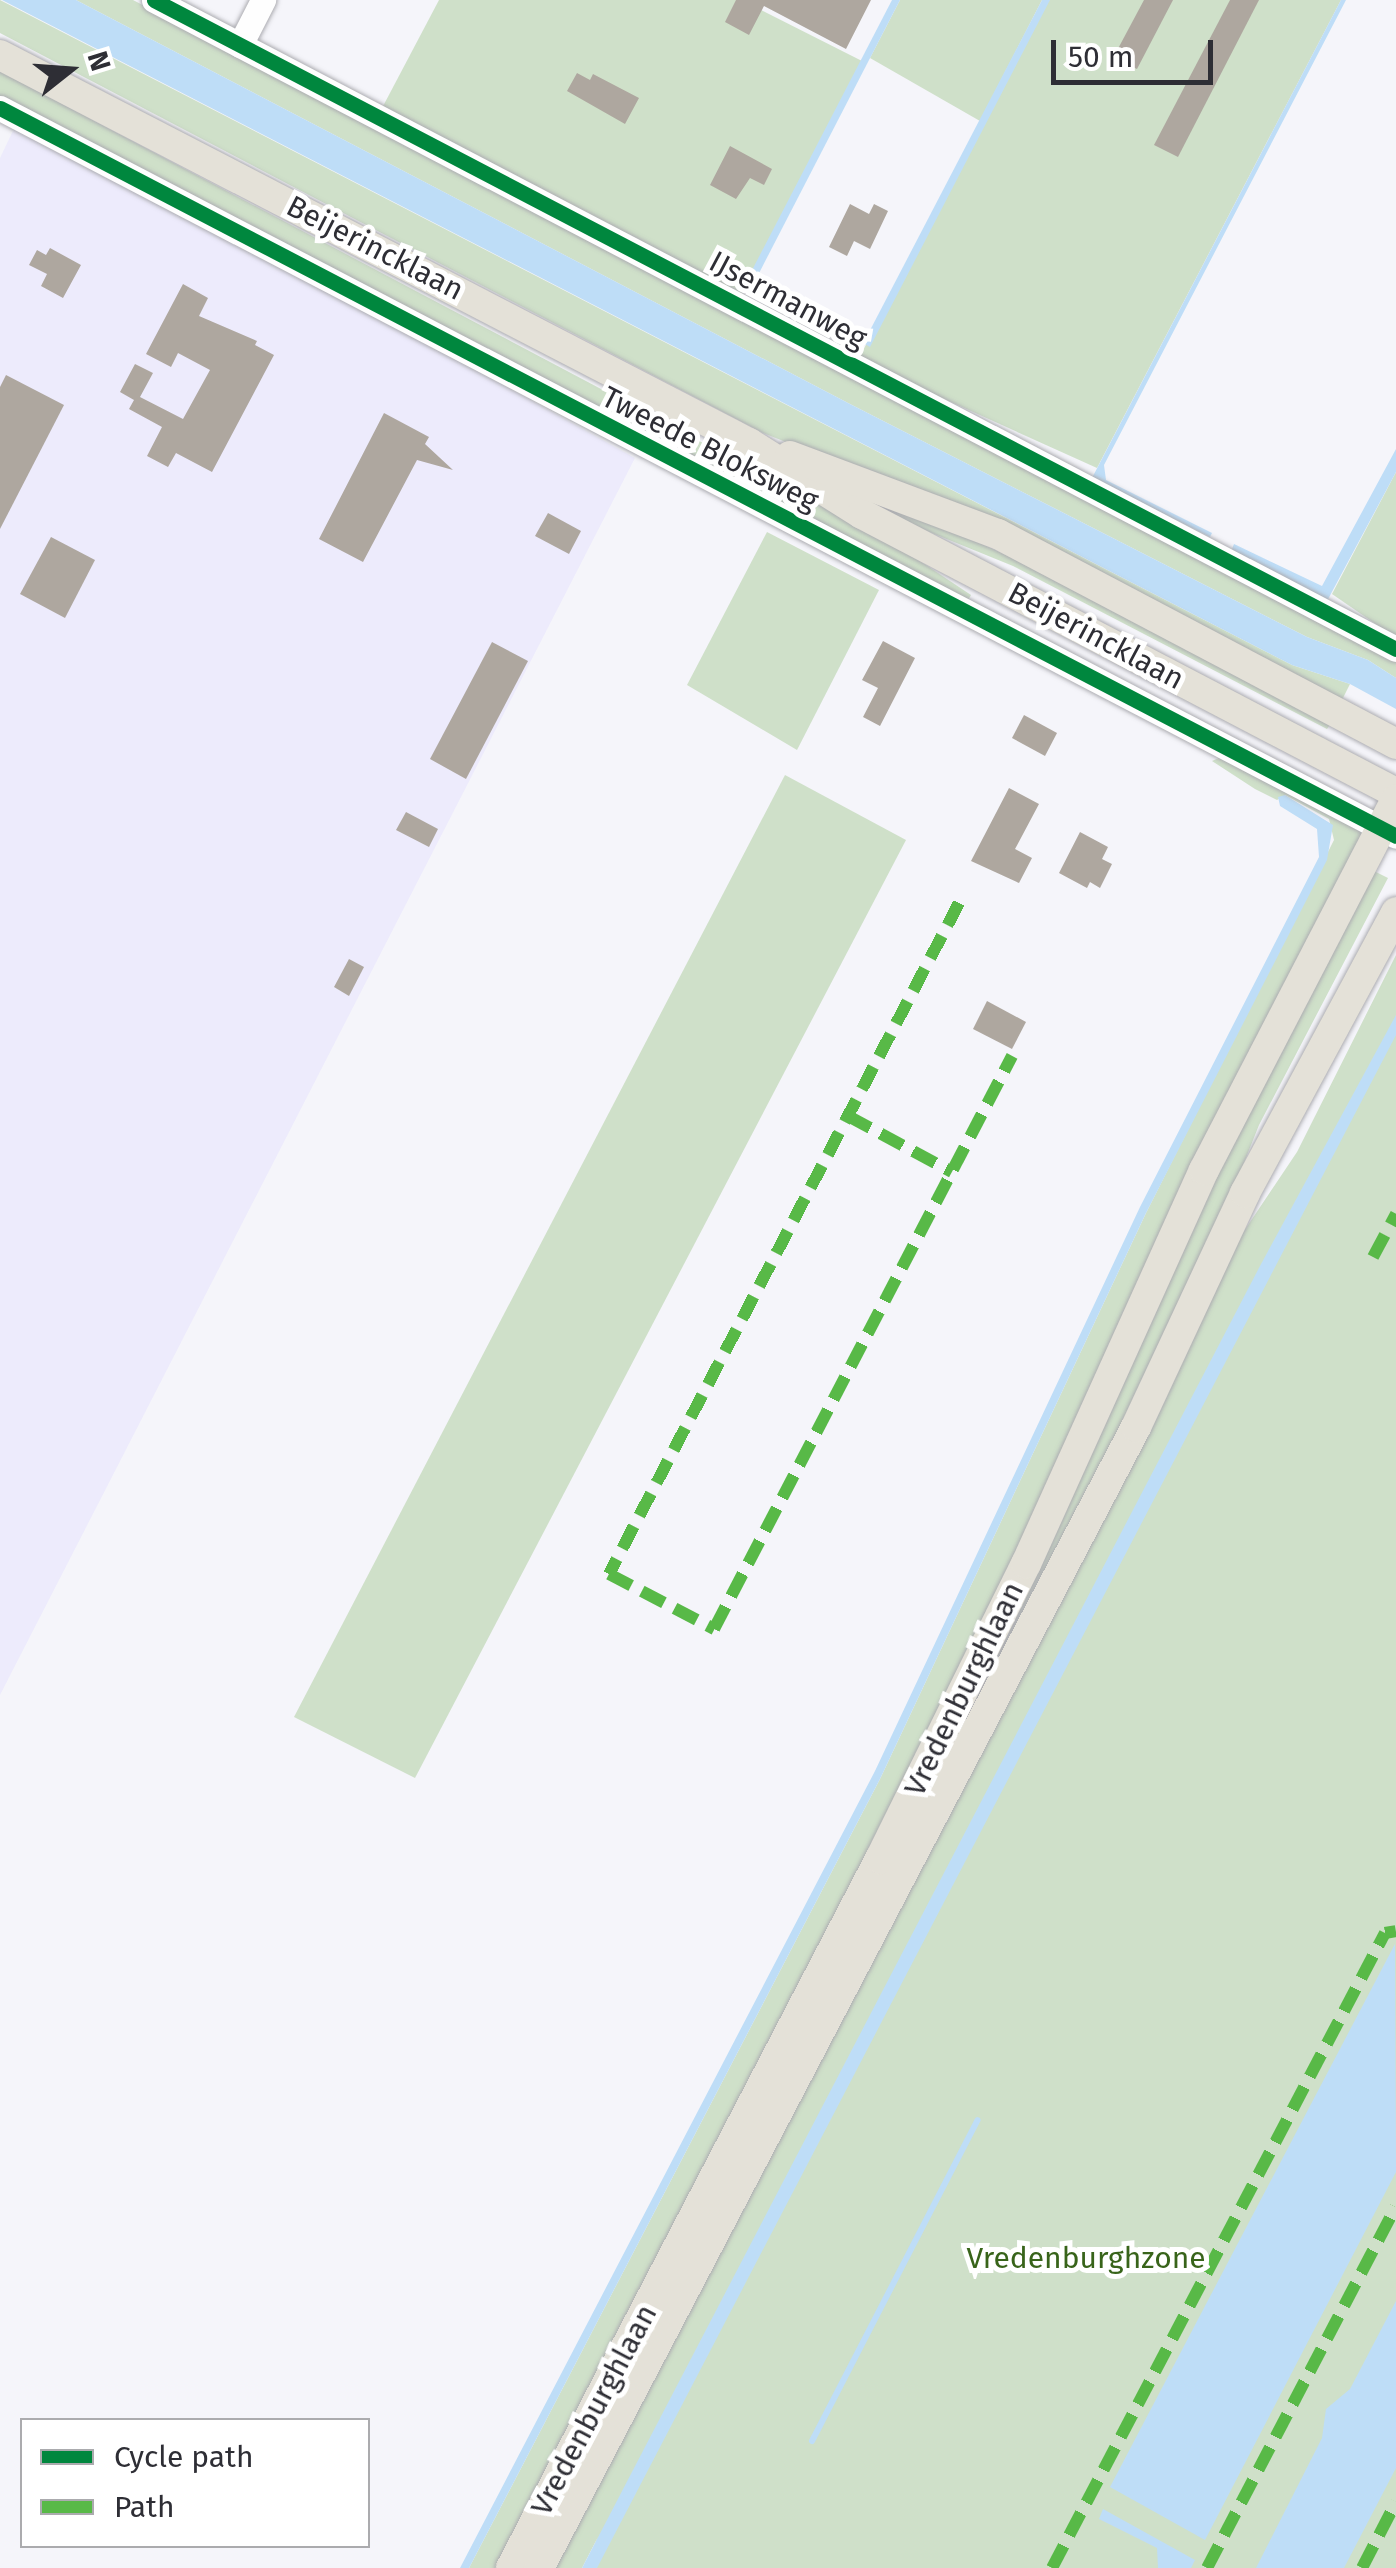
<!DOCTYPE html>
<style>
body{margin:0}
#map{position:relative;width:1396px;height:2568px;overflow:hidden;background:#f5f5fa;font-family:"Fira Sans",sans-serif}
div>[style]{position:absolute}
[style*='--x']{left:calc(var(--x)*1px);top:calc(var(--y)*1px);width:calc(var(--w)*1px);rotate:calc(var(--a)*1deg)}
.built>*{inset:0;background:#edebfc}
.green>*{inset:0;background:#cfe0c9}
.water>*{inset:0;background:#beddf7}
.stream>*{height:6px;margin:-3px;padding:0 3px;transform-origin:3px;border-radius:3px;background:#beddf7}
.building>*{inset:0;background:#aea79f}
.roads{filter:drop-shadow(0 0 2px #acacb1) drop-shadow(0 0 2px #acacb1)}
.minor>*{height:25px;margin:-12.5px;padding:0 12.5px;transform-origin:12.5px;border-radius:12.5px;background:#fefefe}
.major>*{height:30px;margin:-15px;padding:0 15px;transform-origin:15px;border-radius:15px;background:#e4e1d8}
.quiet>*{height:12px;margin-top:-6px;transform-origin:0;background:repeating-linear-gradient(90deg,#58b947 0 25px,transparent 0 37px)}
.cycleway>*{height:15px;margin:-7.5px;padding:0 7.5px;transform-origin:7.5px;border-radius:7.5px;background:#00873e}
span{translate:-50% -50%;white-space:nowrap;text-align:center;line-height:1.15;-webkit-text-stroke:10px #fff;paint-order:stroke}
.street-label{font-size:30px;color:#2e2e35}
.park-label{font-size:30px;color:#38641a}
.legend{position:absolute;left:20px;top:2418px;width:350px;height:130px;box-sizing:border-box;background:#fff;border:2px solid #ababae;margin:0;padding:12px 18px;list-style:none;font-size:30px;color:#2e2e35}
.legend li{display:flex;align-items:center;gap:20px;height:50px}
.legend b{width:50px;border:2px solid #ababae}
.north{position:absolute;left:20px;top:20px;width:100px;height:100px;-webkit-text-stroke:8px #fff;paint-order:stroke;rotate:73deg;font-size:28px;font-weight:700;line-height:40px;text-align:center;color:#2e2e35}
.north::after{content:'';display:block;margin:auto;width:35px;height:45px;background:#2e2e35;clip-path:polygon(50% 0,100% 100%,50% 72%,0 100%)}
.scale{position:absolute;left:1051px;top:40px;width:162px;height:45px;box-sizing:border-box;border:5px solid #2e2e35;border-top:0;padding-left:12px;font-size:30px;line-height:35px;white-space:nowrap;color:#2e2e35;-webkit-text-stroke:8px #fff;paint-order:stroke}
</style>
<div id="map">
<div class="built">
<i style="clip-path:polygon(20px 116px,635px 458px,0 1695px,0 158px)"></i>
</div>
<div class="green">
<i style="clip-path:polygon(0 0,1292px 665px,1350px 684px,1342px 700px,910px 491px,763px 433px,0 33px)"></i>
<i style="clip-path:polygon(76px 0,133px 0,1396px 658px,1396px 678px,1368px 660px,1307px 637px,848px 403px)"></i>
<i style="clip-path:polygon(439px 0,741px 0,864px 62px,739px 298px,381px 110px)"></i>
<i style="clip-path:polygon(900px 0,1042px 0,980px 121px,870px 58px)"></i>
<i style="clip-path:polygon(1047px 0,1341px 0,1097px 468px,858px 360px)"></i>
<i style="clip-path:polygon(0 71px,896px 545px,971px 595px,967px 602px,0 97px)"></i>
<i style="clip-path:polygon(813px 467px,1006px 555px,1331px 723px,1327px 729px,1013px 566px,900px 520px)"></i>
<i style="clip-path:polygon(1396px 472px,1396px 638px,1332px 594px)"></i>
<i style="clip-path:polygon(767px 532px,879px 590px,797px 750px,687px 685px)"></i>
<i style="clip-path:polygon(1221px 757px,1361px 827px,1362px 836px,1019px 1561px,504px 2568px,469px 2568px,880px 1779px,1146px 1213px,1334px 840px,1329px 819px,1285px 795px,1277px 800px,1255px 789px,1212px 761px)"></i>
<i style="clip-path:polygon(785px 775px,906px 840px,415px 1778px,294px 1717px)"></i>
<i style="clip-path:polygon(1370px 869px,1388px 878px,1259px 1125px,1193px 1291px,766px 2119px,1097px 1416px)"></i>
<i style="clip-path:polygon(1396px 955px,1396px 2568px,584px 2568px,598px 2537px,582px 2568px,546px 2568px,1240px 1237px,1297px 1152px)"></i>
</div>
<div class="water">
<i style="clip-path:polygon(2px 0,76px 0,848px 403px,1307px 637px,1368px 660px,1396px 678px,1396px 709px,1350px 684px,1292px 665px)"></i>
<i style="clip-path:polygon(892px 0,900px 0,757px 277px,749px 276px)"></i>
<i style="clip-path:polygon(1042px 0,1050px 0,870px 347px,865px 344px,866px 338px)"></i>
<i style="clip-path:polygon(1341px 0,1346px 0,1104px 465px,1106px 480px,1212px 533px,1210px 537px,1092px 478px)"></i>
<i style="clip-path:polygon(1396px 449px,1396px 472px,1326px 603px,1230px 554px,1234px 544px,1322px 586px)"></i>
<i style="clip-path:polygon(1285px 795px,1333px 825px,1327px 860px,1146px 1213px,880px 1779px,469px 2568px,460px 2568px,875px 1771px,1140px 1207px,1319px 857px,1317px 829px,1280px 806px,1278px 797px)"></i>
<i style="clip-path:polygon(1396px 1015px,1396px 1035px,597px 2568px,582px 2568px,1260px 1266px)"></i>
<i style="clip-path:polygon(1395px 1944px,1396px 2172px,1205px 2540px,1110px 2487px)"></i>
<i style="clip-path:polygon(1396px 2301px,1396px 2468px,1344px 2568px,1256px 2568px,1322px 2438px,1326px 2409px,1350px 2389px)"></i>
<i style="clip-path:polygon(1103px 2509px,1195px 2560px,1191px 2568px,1158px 2568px,1157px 2548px,1099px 2519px)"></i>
</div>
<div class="stream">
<i style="--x:812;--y:2441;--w:361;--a:-62.7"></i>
</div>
<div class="building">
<i style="clip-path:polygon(736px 0,871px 0,846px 49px,764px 6px,749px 35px,725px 22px)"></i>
<i style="clip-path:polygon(1144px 0,1173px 0,1137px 69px,1113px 58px)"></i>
<i style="clip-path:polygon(1230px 0,1259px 0,1178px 157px,1154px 145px)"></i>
<i style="clip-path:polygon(577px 73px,590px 80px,593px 74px,639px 98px,625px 124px,567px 91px)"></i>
<i style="clip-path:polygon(730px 146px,772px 169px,764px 185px,750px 178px,736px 199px,710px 185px)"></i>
<i style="clip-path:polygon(850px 204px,869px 214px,874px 204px,888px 211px,870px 249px,854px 241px,847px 256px,829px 247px)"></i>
<i style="clip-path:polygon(50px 248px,81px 265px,63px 298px,41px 286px,47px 274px,29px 265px,37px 250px,46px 255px)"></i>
<i style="clip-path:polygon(183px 284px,208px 298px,199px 316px,257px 341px,255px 345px,274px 355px,212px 472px,176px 453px,168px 467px,147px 456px,162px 427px,129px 409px,134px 400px,120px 392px,135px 364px,153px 373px,140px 397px,183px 419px,210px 370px,178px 353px,171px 367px,146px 354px)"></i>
<i style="clip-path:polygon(6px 375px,64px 405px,0 529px,0 387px)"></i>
<i style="clip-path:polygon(384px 413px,429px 437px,425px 444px,453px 470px,417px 460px,363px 562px,319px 539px)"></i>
<i style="clip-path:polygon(548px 513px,581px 531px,569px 554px,535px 536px)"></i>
<i style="clip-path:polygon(51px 537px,95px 560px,65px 618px,20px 594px)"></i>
<i style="clip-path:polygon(883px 641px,915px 658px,880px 726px,863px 717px,878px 688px,862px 680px)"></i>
<i style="clip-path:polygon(492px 642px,528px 661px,466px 779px,430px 759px)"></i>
<i style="clip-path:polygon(1024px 715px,1057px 733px,1045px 756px,1012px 738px)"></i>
<i style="clip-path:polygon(1009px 788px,1039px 804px,1015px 849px,1032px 858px,1019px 883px,971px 861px)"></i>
<i style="clip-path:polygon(406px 812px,438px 829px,429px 847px,396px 830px)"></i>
<i style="clip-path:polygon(1080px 832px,1108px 847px,1102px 859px,1112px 864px,1100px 888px,1090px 882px,1087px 888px,1059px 873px)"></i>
<i style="clip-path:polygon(349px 959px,364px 967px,349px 996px,334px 987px)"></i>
<i style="clip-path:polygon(987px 1001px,1026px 1022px,1012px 1049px,973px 1029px)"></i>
</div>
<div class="roads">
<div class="minor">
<i style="--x:154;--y:0;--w:1401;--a:27.59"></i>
<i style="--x:240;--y:45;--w:51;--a:-62.9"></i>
<i style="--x:0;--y:108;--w:1574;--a:27.54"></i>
</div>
<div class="major">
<i style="--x:0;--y:55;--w:844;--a:27.39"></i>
<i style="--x:749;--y:443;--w:133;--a:32.1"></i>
<i style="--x:862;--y:514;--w:602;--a:27.59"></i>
<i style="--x:790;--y:456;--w:222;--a:20.6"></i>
<i style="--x:998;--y:534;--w:450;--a:27.8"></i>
<i style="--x:511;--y:2568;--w:799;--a:-62.51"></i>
<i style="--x:880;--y:1859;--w:329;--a:-63.7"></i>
<i style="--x:1026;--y:1564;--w:432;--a:-65.7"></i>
<i style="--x:1204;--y:1170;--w:417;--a:-62.6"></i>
<i style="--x:539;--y:2568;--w:1288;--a:-62.38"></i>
<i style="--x:1136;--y:1427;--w:258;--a:-65"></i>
<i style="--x:1245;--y:1193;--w:319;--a:-61.7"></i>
</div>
</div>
<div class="quiet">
<i style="--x:959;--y:903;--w:757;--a:117.55"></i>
<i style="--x:609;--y:1574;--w:119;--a:27.6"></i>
<i style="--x:714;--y:1629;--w:646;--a:-62.52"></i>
<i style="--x:848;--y:1116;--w:118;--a:28.3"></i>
<i style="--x:1373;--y:1257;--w:49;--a:-61.9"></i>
<i style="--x:1052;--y:2568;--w:717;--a:-62.33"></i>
<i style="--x:1385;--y:1933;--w:11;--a:-10"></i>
<i style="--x:1207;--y:2568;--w:407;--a:-62.4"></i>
<i style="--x:1362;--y:2568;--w:74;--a:-62.7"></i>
</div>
<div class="cycleway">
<i style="--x:154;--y:0;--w:1401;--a:27.59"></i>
<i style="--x:0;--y:108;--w:1574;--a:27.54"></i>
</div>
<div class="street-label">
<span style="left:375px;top:248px;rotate:27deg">Beijerincklaan</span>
<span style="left:788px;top:300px;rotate:28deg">IJsermanweg</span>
<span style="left:710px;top:449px;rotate:27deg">Tweede Bloksweg</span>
<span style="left:1096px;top:636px;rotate:28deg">Beijerincklaan</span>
<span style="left:964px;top:1689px;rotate:-64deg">Vredenburghlaan</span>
<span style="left:594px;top:2410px;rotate:-62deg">Vredenburghlaan</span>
</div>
<div class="park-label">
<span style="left:1086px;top:2258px">Vredenburghzone</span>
</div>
<ul class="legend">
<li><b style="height:12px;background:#00873e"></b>Cycle path</li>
<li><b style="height:12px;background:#58b947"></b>Path</li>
</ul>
<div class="north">N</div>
<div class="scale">50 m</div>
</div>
